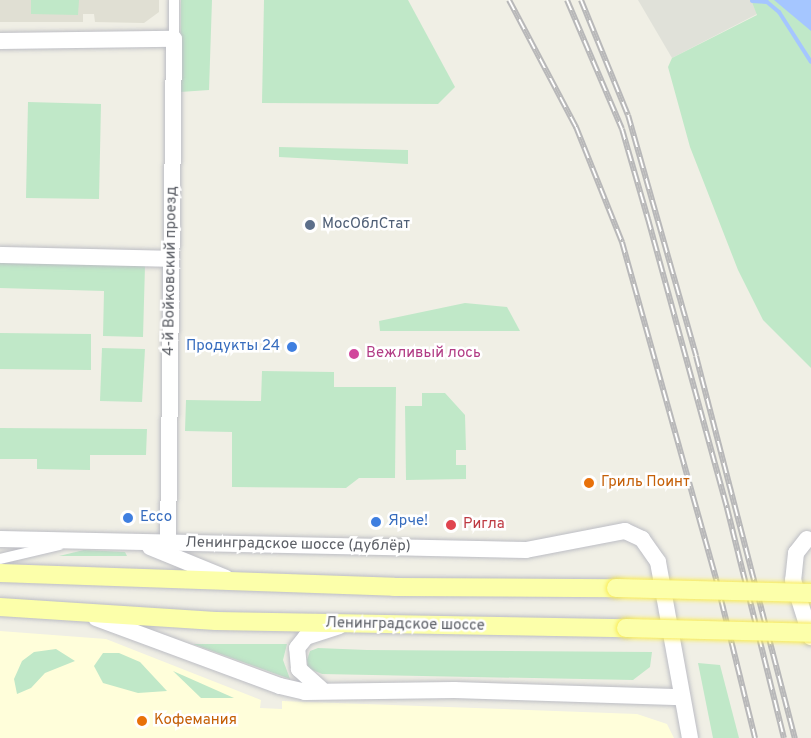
<!DOCTYPE html>
<meta charset="utf-8">
<style>
body{margin:0}
#map{position:relative;width:811px;height:738px;overflow:hidden;background:#f0efe5;font-family:Overpass,sans-serif}
div>[style]{position:absolute}
[style*='--x']{left:calc(var(--x)*1px);top:calc(var(--y)*1px);width:calc(var(--w)*1px);rotate:calc(var(--a)*1deg)}
.commercial>*{inset:0;background:#fffeda}
.industrial>*{inset:0;background:#e0e1d9}
.education>*{inset:0;background:#e0dfd3}
.green>*{inset:0;background:#c0e8c8}
.water>*{inset:0;background:#a5c6ff}
.stream>*{height:4px;margin:-2px;padding:0 2px;transform-origin:2px;border-radius:2px;background:#a5c6ff}
.roads{filter:drop-shadow(0 0 2px #bcbdc4) drop-shadow(0 0 2px #bcbdc4)}
.street>*{height:10px;margin:-5px;padding:0 5px;transform-origin:5px;border-radius:5px;background:#fff}
.secondary>*{height:16px;margin:-8px;padding:0 8px;transform-origin:8px;border-radius:8px;background:#fff}
.primary>*{height:18px;margin:-9px;padding:0 9px;transform-origin:9px;border-radius:9px;background:#fcffaa}
.rail>*{height:6px;margin-top:-3px;transform-origin:0;background:repeating-linear-gradient(90deg,#fff 0 11px,#b8b8b9 0 22px);box-sizing:border-box;border-block:2px solid #b8b8b9}
.bridges{filter:drop-shadow(0 0 2px #f8eb55) drop-shadow(0 0 2px #f8eb55)}
.primary-bridge>*{height:18px;margin:-9px;padding:0 9px;transform-origin:9px;border-radius:9px;background:#fcffaa}
.dots>*{width:16px;height:16px;translate:-50% -50%;box-sizing:border-box;border:3px solid #fff;border-radius:50%}
span{translate:-50% -50%;white-space:nowrap;text-align:center;line-height:1.15;-webkit-text-stroke:5px #fff;paint-order:stroke}
.service-label{font-size:15px;color:#4e5e75}
.left{translate:0 -50%;text-align:left}
.street-label{font-size:15px;color:#5c5f66}
.shop-label{font-size:15px;color:#366cbe}
.right{translate:-100% -50%;text-align:right}
.hotel-label{font-size:15px;color:#b23c85}
.food-label{font-size:15px;color:#c56008}
.health-label{font-size:15px;color:#be3a42}
</style>
<div id="map">
<div class="commercial">
<i style="clip-path:polygon(0 631px,106px 639px,261px 700px,260px 708px,282px 709px,282px 701px,637px 714px,667px 724px,674px 738px,0 738px)"></i>
</div>
<div class="industrial">
<i style="clip-path:polygon(638px 0,751px 0,757px 14px,672px 58px)"></i>
</div>
<div class="education">
<i style="clip-path:polygon(0 0,159px 0,159px 12px,144px 23px,95px 22px,94px 14px,83px 14px,83px 22px,0 22px)"></i>
</div>
<div class="green">
<i style="clip-path:polygon(31px 0,79px 0,78px 15px,31px 14px)"></i>
<i style="clip-path:polygon(181px 0,212px 0,209px 90px,180px 92px)"></i>
<i style="clip-path:polygon(264px 0,408px 0,455px 87px,438px 104px,262px 103px)"></i>
<i style="clip-path:polygon(751px 0,811px 0,811px 368px,763px 320px,738px 270px,690px 147px,668px 67px,672px 58px,757px 15px)"></i>
<i style="clip-path:polygon(28px 102px,101px 104px,99px 199px,26px 198px)"></i>
<i style="clip-path:polygon(279px 147px,408px 150px,408px 164px,279px 157px)"></i>
<i style="clip-path:polygon(0 262px,145px 266px,143px 337px,103px 336px,104px 291px,0 288px)"></i>
<i style="clip-path:polygon(465px 303px,507px 307px,520px 331px,380px 331px,379px 321px)"></i>
<i style="clip-path:polygon(0 333px,91px 334px,91px 370px,0 369px)"></i>
<i style="clip-path:polygon(102px 348px,145px 349px,142px 402px,100px 401px)"></i>
<i style="clip-path:polygon(262px 371px,334px 372px,334px 387px,396px 387px,395px 478px,359px 478px,346px 488px,232px 487px,232px 432px,185px 431px,186px 400px,261px 401px)"></i>
<i style="clip-path:polygon(422px 393px,445px 393px,465px 415px,466px 450px,456px 450px,456px 465px,466px 465px,466px 479px,406px 480px,405px 406px,422px 406px)"></i>
<i style="clip-path:polygon(0 428px,147px 429px,146px 455px,90px 455px,90px 470px,37px 469px,37px 459px,0 459px)"></i>
<i style="clip-path:polygon(84px 550px,125px 552px,127px 556px,59px 556px)"></i>
<i style="clip-path:polygon(193px 644px,287px 644px,283px 660px,290px 679px)"></i>
<i style="clip-path:polygon(318px 648px,367px 650px,652px 652px,650px 667px,633px 680px,322px 674px,308px 668px,307px 660px,310px 651px)"></i>
<i style="clip-path:polygon(56px 649px,75px 661px,45px 673px,31px 688px,17px 694px,14px 679px,22px 661px,34px 652px)"></i>
<i style="clip-path:polygon(103px 653px,119px 653px,140px 662px,167px 691px,138px 693px,103px 683px,94px 666px)"></i>
<i style="clip-path:polygon(698px 663px,720px 665px,739px 738px,713px 738px)"></i>
<i style="clip-path:polygon(173px 671px,234px 698px,201px 698px)"></i>
</div>
<div class="water">
<i style="clip-path:polygon(774px 0,811px 0,811px 31px)"></i>
</div>
<div class="stream">
<i style="--x:752;--y:1;--w:15;--a:4"></i>
<i style="--x:767;--y:2;--w:16;--a:40"></i>
<i style="--x:779;--y:12;--w:59;--a:57.4"></i>
</div>
<div class="roads">
<div class="street">
<i style="--x:174;--y:39;--w:39;--a:-90"></i>
<i style="--x:0;--y:559;--w:61;--a:-13.3"></i>
</div>
<div class="secondary">
<i style="--x:0;--y:41;--w:174;--a:-0.7"></i>
<i style="--x:174;--y:39;--w:503;--a:90.68"></i>
<i style="--x:0;--y:255;--w:170;--a:1.3"></i>
<i style="--x:0;--y:539;--w:526;--a:1.2"></i>
<i style="--x:526;--y:550;--w:101;--a:-10.9"></i>
<i style="--x:625;--y:531;--w:19;--a:25"></i>
<i style="--x:642;--y:539;--w:28;--a:55"></i>
<i style="--x:658;--y:562;--w:179;--a:79.7"></i>
<i style="--x:807;--y:539;--w:18;--a:128"></i>
<i style="--x:796;--y:553;--w:27;--a:96"></i>
<i style="--x:793;--y:580;--w:60;--a:72.5"></i>
<i style="--x:150;--y:547;--w:82;--a:22.2"></i>
<i style="--x:96;--y:618;--w:196;--a:20.3"></i>
<i style="--x:280;--y:686;--w:26;--a:13"></i>
<i style="--x:305;--y:692;--w:149;--a:-0.8"></i>
<i style="--x:454;--y:690;--w:228;--a:1.8"></i>
<i style="--x:321;--y:689;--w:30;--a:-138"></i>
<i style="--x:299;--y:669;--w:21;--a:-95"></i>
<i style="--x:297;--y:648;--w:14;--a:-51"></i>
<i style="--x:306;--y:637;--w:35;--a:-18"></i>
</div>
<div class="primary">
<i style="--x:0;--y:573;--w:394;--a:2"></i>
<i style="--x:394;--y:587;--w:222;--a:0.3"></i>
<i style="--x:0;--y:607;--w:216;--a:3.7"></i>
<i style="--x:216;--y:621;--w:410;--a:1"></i>
</div>
</div>
<div class="rail">
<i style="--x:509;--y:0;--w:144;--a:62.2"></i>
<i style="--x:576;--y:127;--w:124;--a:68.2"></i>
<i style="--x:622;--y:242;--w:350;--a:74.4"></i>
<i style="--x:716;--y:579;--w:164;--a:76.2"></i>
<i style="--x:567;--y:0;--w:140;--a:66.9"></i>
<i style="--x:622;--y:129;--w:94;--a:73.9"></i>
<i style="--x:648;--y:219;--w:300;--a:74.7"></i>
<i style="--x:727;--y:508;--w:237;--a:76.1"></i>
<i style="--x:581;--y:0;--w:124;--a:67.8"></i>
<i style="--x:628;--y:115;--w:250;--a:74.2"></i>
<i style="--x:696;--y:356;--w:395;--a:75.5"></i>
</div>
<div class="bridges">
<div class="primary-bridge">
<i style="--x:616;--y:588;--w:195;--a:1.5"></i>
<i style="--x:626;--y:628;--w:185;--a:1.5"></i>
</div>
</div>
<div class="dots">
<i style="left:310px;top:225px;background:#5c6f8a"></i>
<i style="left:292px;top:347px;background:#3f7fe0"></i>
<i style="left:354px;top:354px;background:#d1479c"></i>
<i style="left:589px;top:483px;background:#e8710a"></i>
<i style="left:128px;top:518px;background:#3f7fe0"></i>
<i style="left:376px;top:522px;background:#3f7fe0"></i>
<i style="left:451px;top:525px;background:#e0444e"></i>
<i style="left:142px;top:721px;background:#e8710a"></i>
</div>
<div class="service-label">
<span class="left" style="left:322px;top:225px">МосОблСтат</span>
</div>
<div class="street-label">
<span style="left:171px;top:271px;rotate:-89deg">4-й Войковский проезд</span>
<span style="left:298px;top:545px;rotate:1deg">Ленинградское шоссе (дублёр)</span>
<span style="left:405px;top:625px;rotate:1deg">Ленинградское шоссе</span>
</div>
<div class="shop-label">
<span class="right" style="left:280px;top:347px">Продукты 24</span>
<span class="left" style="left:140px;top:518px">Ecco</span>
<span class="left" style="left:388px;top:522px">Ярче!</span>
</div>
<div class="hotel-label">
<span class="left" style="left:366px;top:354px">Вежливый лось</span>
</div>
<div class="food-label">
<span class="left" style="left:601px;top:483px">Гриль Поинт</span>
<span class="left" style="left:154px;top:721px">Кофемания</span>
</div>
<div class="health-label">
<span class="left" style="left:463px;top:525px">Ригла</span>
</div>
</div>
